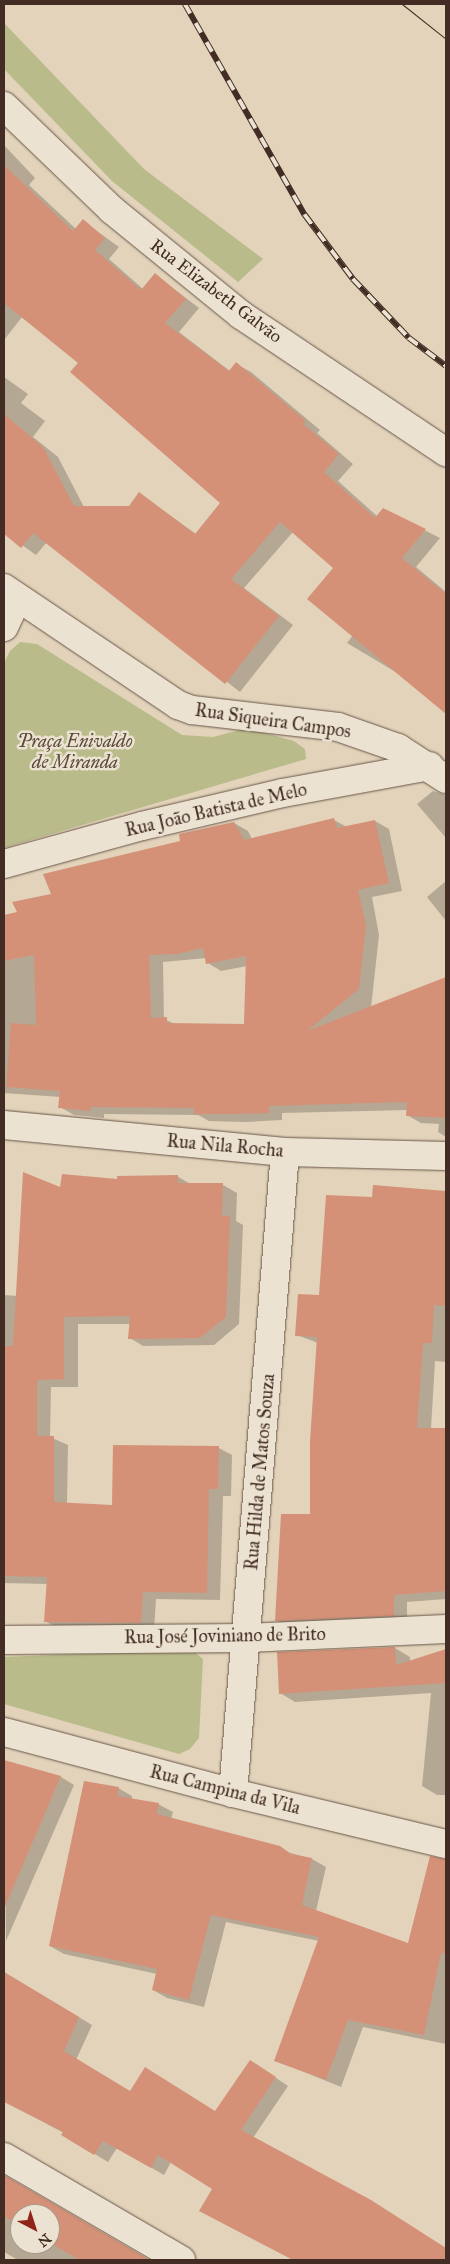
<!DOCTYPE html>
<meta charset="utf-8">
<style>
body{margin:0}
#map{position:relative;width:450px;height:2264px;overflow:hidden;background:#e2d3ba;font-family:"IM FELL Great Primer",serif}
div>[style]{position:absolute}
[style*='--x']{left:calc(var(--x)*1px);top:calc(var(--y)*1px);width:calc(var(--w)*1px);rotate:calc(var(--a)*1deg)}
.green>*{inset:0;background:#b9bb8b}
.shadow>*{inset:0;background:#0003}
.building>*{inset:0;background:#d49178}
.roads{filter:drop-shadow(0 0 1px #6a5649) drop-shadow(0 0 1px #6a5649)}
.minor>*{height:28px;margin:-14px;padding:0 14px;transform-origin:14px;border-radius:14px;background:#ece2d2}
.tram>*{height:1px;margin:-0.5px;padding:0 0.5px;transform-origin:0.5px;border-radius:0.5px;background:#422c23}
.rail>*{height:5.5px;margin-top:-2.75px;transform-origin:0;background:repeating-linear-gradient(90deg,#ece2d2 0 11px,#422c23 0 22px);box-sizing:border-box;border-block:1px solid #422c23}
span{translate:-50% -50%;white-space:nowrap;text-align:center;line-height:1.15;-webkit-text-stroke:5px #ece2d2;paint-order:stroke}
.street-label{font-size:18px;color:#422c23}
.park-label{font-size:18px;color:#5a4938;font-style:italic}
.frame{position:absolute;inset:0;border:5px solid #422c23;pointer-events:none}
.north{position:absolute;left:10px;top:2204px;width:50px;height:50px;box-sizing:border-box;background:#ece2d2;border:1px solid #a8998c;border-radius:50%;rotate:140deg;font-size:14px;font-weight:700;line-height:20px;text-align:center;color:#422c23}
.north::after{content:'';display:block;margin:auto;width:18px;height:22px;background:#8f2418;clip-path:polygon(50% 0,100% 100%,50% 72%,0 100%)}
</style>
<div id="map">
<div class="green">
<i style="clip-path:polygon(4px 23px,144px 169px,263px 259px,238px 282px,112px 181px,4px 69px)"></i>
<i style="clip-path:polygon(20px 642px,37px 644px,182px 735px,213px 737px,247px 728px,294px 741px,305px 749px,306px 759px,4px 848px,4px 663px,10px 651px)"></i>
<i style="clip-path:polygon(177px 1650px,193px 1651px,203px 1659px,199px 1738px,190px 1749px,179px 1754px,4px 1704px,4px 1657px)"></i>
</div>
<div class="shadow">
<i style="clip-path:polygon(4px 145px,35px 178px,29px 185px,76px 229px,83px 221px,119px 247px,109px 259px,143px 289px,156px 275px,199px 308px,179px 332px,230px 371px,236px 364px,251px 372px,320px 430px,317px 433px,353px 464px,338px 481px,377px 516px,383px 509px,440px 538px,416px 567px,446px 592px,446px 712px,399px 674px,347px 643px,353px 635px,334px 568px,293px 532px,244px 588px,293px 625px,240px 692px,47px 542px,36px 555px,4px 532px,4px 513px,11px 504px,4px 498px,4px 377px,28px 394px,21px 403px,45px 421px,33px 437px,58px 457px,84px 507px,130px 507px,140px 494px,196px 534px,222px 503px,79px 363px,22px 317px,4px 340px,4px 266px,14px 253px,4px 243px)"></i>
<i style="clip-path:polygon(433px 791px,446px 795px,446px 838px,417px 804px)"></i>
<i style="clip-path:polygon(evenodd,334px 820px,347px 827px,375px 821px,389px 829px,402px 891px,372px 897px,379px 935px,371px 1008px,446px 979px,446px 1137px,438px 1132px,439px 1124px,421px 1123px,407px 1115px,407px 1110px,282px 1113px,282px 1120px,246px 1122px,209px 1121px,198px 1115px,104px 1114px,104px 1118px,74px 1115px,60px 1107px,61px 1097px,4px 1093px,4px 916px,19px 913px,53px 895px,234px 823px,248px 831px,252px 839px,334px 820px,206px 958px,208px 963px,221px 971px,247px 966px,246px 1025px,177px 1025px,164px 1019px,163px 962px,206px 958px)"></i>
<i style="clip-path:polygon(446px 881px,446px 921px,427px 897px)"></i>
<i style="clip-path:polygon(177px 1176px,192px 1185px,223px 1185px,237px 1193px,236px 1221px,243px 1225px,239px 1324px,214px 1345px,143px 1346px,130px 1338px,131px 1324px,78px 1324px,78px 1387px,51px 1387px,50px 1437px,68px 1445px,67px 1504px,113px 1506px,219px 1448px,232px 1455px,231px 1496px,223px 1496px,220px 1600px,156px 1599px,154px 1630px,59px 1629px,45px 1621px,47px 1584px,4px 1583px,4px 1295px,17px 1296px,62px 1189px)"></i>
<i style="clip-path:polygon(374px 1188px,446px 1193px,446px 1362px,435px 1361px,431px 1429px,446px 1429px,446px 1599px,407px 1602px,407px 1623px,289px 1628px,276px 1620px,312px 1515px,318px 1343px,297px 1335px,373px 1198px)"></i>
<i style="clip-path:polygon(395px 1648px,410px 1657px,410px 1662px,446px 1650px,446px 1795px,437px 1795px,422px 1786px,431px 1693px,295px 1702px,280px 1693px)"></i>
<i style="clip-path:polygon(4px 1762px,61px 1777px,74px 1785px,6px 1941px)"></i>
<i style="clip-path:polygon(118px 1788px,132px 1796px,132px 1800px,158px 1804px,173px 1812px,171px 1819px,312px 1859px,326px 1867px,316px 1911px,409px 1945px,425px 1881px,446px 1886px,446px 2044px,363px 2027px,341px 2087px,275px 2060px,319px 1941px,226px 1922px,204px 2007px,167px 1998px,153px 1990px,157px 1974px,64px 1954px,50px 1946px)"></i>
<i style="clip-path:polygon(4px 1972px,92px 2025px,76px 2060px,131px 2093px,216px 2112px,263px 2069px,288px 2086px,253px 2138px,384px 2210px,446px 2249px,446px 2260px,294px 2260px,214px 2218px,214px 2188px,171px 2162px,164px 2175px,117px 2148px,108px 2162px,63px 2135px,64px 2133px,47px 2124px,39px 2106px,4px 2086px)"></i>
<i style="clip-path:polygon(evenodd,4px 2178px,147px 2260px,18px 2260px,4px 2252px,4px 2178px,20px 2214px,50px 2214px,50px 2244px,20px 2244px,20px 2214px)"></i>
</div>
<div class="building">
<i style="clip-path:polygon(4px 165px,73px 231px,83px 219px,105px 238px,95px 250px,141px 290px,155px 273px,186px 299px,165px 323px,229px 371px,236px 362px,306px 421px,303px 424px,339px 454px,324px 472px,375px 518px,383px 508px,426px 529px,402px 558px,446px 594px,446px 714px,307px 599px,333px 568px,280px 522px,231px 579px,279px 616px,225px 684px,33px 533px,21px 548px,4px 534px,4px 414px,43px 447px,74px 506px,129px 506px,139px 492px,195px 534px,220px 503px,70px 372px,78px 363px,4px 303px)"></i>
<i style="clip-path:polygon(evenodd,334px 818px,337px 828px,375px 820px,389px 883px,358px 890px,366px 926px,359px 989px,307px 1031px,446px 977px,446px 1118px,406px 1116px,407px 1102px,269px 1106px,269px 1113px,232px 1114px,194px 1114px,194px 1108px,91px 1107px,90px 1111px,58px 1108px,60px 1091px,6px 1087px,11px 1023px,36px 1025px,34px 955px,4px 961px,4px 915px,17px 912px,12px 902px,51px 894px,43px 874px,180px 841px,179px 834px,234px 822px,244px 840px,334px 818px,203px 948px,206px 964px,246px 956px,244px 1024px,167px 1023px,167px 1017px,151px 1018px,149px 955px,177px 954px,203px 948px)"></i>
<i style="clip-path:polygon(23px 1172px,60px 1187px,62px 1174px,117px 1179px,117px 1176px,178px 1175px,178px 1183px,223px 1183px,222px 1216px,230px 1216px,226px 1317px,200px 1338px,128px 1339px,130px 1316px,64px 1317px,64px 1379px,37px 1380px,37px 1436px,54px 1436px,54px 1502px,112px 1505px,113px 1445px,219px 1446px,218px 1489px,209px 1489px,207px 1593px,143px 1592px,141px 1623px,44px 1622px,47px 1577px,4px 1576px,4px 1346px,13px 1346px)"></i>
<i style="clip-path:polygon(373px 1185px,446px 1191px,446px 1306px,434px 1305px,432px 1343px,423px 1343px,417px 1428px,446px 1428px,446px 1591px,394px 1595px,394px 1616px,275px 1621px,281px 1514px,310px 1514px,310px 1441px,317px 1337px,295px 1336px,298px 1294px,319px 1295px,326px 1195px,372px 1197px)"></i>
<i style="clip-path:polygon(395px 1647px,396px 1665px,446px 1649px,446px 1683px,279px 1694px,277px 1652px)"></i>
<i style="clip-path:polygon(4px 1760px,61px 1776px,4px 1909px)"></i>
<i style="clip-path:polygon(84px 1781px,119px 1787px,117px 1796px,159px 1803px,157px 1814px,280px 1846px,291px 1854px,312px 1858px,302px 1905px,408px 1943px,430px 1856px,446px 1859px,446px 1954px,441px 1953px,424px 2035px,348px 2020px,326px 2080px,274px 2061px,319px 1937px,211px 1915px,189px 2000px,152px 1990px,157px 1969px,49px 1946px)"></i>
<i style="clip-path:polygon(4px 1972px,79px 2017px,64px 2051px,130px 2091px,145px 2067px,215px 2111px,250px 2060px,276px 2077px,241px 2130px,371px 2200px,446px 2248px,446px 2260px,293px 2260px,199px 2211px,212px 2189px,158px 2155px,151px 2168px,103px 2141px,94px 2155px,61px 2135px,63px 2132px,4px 2102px)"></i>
<i style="clip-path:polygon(4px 2175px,150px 2260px,80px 2260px,50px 2243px,50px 2214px,20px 2214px,20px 2225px,4px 2216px)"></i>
</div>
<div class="roads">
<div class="minor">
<i style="--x:4;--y:106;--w:150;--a:43.9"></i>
<i style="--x:112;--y:210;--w:166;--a:39.1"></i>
<i style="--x:241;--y:315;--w:247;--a:33.8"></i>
<i style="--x:4;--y:588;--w:210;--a:33.9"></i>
<i style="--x:178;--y:705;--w:15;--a:20"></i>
<i style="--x:192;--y:710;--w:147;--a:6.6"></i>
<i style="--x:338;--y:727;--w:64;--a:19.3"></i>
<i style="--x:398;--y:748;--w:57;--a:32.9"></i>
<i style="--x:4;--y:627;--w:31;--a:-65"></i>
<i style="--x:4;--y:864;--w:143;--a:-15.4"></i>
<i style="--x:142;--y:826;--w:145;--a:-13.2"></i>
<i style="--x:283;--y:793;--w:149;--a:-10.4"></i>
<i style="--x:4;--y:1125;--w:282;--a:5.5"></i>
<i style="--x:285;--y:1152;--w:161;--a:1.4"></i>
<i style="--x:4;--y:1640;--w:243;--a:-0.5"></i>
<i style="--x:247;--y:1638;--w:199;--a:-2.6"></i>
<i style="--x:4;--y:1732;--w:237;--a:14.9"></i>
<i style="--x:233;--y:1793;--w:219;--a:13.5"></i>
<i style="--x:233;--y:1793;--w:643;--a:-85.36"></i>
<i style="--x:4;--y:2157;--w:205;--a:30.2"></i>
</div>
</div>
<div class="tram">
<i style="--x:402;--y:4;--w:56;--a:38.5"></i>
</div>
<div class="rail">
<i style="--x:185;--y:4;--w:243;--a:60.4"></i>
<i style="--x:305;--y:215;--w:80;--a:53.1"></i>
<i style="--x:353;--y:279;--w:81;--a:46.5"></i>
<i style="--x:409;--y:338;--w:46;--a:37.1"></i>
</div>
<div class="street-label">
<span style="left:216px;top:291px;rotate:37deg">Rua Elizabeth Galvão</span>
<span style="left:273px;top:721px;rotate:8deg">Rua Siqueira Campos</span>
<span style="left:216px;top:810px;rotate:-13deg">Rua João Batista de Melo</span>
<span style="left:225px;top:1146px;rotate:5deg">Rua Nila Rocha</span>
<span style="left:260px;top:1472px;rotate:-85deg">Rua Hilda de Matos Souza</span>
<span style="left:225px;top:1636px;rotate:-1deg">Rua José Joviniano de Brito</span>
<span style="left:225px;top:1790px;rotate:14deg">Rua Campina da Vila</span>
</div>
<div class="park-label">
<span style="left:75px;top:752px">Praça Enivaldo<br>de Miranda</span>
</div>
<div class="frame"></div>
<div class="north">N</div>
</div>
